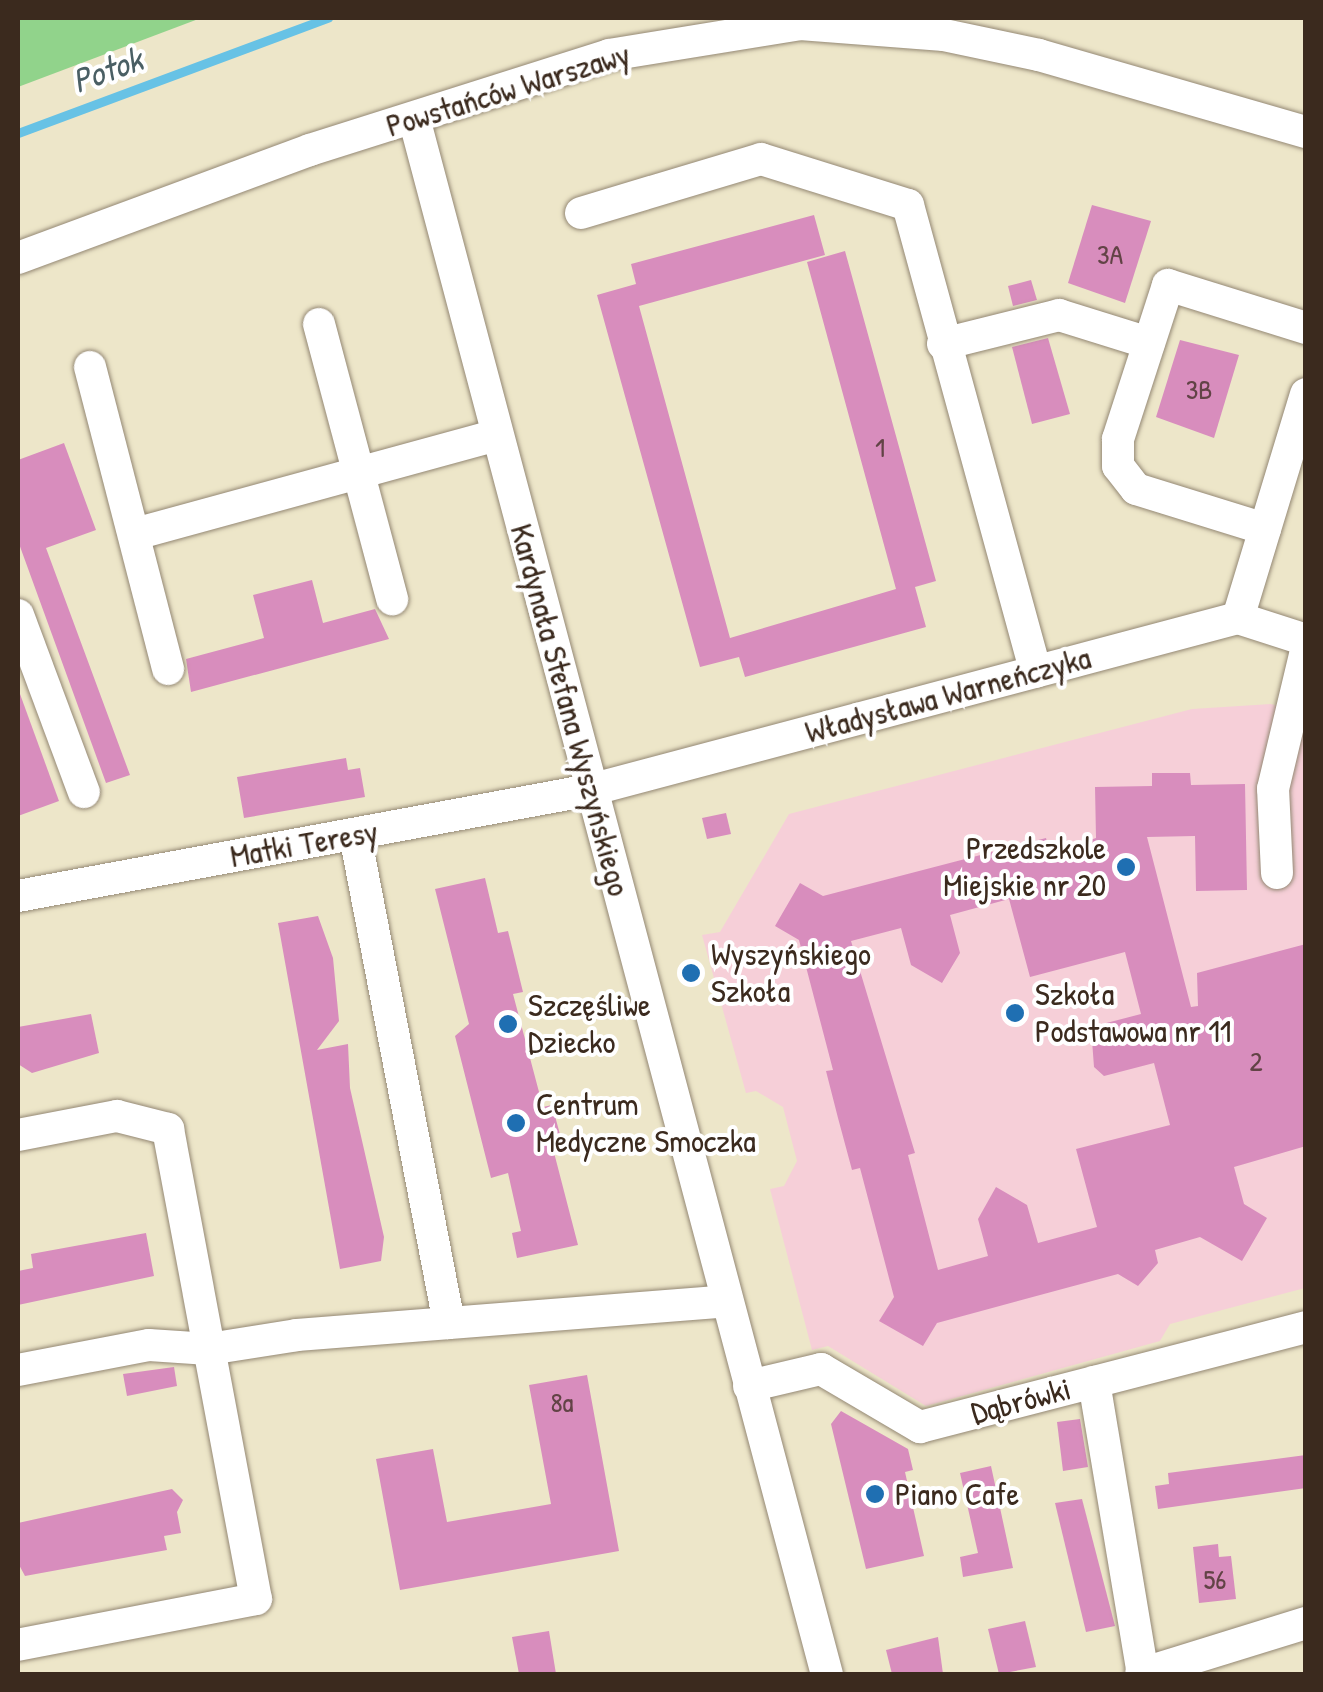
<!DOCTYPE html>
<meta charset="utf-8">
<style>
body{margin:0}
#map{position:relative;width:1323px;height:1692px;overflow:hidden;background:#ede6c9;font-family:"Patrick Hand",sans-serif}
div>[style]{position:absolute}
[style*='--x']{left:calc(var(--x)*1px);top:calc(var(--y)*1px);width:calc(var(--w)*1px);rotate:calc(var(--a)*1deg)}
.built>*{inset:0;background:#f6cfd8}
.green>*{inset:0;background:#91d38b}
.stream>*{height:9px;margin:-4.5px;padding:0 4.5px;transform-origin:4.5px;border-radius:4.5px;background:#67c2e5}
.building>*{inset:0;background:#d88dbd}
.roads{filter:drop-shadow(0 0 2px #948874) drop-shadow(0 0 2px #948874)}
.minor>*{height:32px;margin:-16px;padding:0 16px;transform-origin:16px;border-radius:16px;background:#fff}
.dots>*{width:28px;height:28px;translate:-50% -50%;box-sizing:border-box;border:5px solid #fff;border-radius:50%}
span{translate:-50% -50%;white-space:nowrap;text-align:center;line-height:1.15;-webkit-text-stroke:8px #fff;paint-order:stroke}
.number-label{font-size:28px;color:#624346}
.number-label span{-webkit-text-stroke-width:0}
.street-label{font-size:32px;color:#3b2a1e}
.poi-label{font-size:32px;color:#3b2a1e}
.right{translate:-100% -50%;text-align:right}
.left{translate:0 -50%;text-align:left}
.water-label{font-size:35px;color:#4a5f64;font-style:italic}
.frame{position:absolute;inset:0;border:20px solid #3b2a1e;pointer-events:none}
</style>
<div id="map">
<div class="built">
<i style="clip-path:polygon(1271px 704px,1305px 714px,1305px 1288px,1170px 1324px,1160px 1341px,926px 1406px,828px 1346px,812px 1350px,770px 1189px,784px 1186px,797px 1161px,783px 1107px,756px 1091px,746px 1093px,702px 935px,720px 932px,789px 814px,1192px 709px)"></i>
</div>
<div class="green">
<i style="clip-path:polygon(18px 18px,201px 18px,18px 87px)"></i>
</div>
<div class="stream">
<i style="--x:18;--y:133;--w:331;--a:-20.4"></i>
</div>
<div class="building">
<i style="clip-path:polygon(1092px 205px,1151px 221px,1125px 303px,1068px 283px)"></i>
<i style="clip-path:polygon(814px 215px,825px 255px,639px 306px,730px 638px,896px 589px,807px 262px,845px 251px,936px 581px,915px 587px,926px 627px,745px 677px,739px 657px,700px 667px,597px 295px,636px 284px,631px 264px)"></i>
<i style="clip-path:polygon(1031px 280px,1037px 300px,1013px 306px,1008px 286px)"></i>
<i style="clip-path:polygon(1048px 338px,1070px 414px,1032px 424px,1012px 347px)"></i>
<i style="clip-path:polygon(1180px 340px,1239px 355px,1214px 438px,1156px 417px)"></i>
<i style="clip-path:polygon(64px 443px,96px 530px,46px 548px,130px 775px,106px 783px,18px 541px,18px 460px)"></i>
<i style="clip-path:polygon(312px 580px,323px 623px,375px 609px,389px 639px,191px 692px,186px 659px,264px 638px,253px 595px)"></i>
<i style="clip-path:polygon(20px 694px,59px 801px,18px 816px,18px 695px)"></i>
<i style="clip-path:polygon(346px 758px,348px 770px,360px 768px,365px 797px,244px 818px,237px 777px)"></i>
<i style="clip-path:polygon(evenodd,1152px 773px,1190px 773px,1191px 785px,1245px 784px,1247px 890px,1196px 891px,1195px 836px,1147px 837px,1191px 1007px,1198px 1006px,1197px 973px,1306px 944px,1306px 1146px,1234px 1167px,1244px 1204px,1267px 1218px,1242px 1261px,1200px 1237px,1155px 1250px,1158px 1263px,1138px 1286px,1118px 1274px,937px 1323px,923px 1346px,879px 1321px,894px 1297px,860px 1168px,852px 1170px,838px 1118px,826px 1071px,833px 1070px,799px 940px,775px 926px,800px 883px,823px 896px,1046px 838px,1050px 854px,1096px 838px,1095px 787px,1152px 786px,1152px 773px,1009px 899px,1030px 977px,1125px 952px,1141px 1014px,1091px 1027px,1094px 1067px,1104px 1076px,1154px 1063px,1170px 1125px,1076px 1149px,1097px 1227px,1038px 1243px,1027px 1205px,996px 1187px,978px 1219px,988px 1256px,938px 1270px,908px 1155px,915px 1153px,851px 941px,901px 928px,911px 965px,942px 983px,960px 953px,950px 915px,1009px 899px)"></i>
<i style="clip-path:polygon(726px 813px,731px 834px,707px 839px,702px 818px)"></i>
<i style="clip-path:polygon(485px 878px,498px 933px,508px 931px,523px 992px,513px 994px,543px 1107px,552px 1105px,561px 1138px,551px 1141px,578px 1245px,517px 1258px,512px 1233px,521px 1231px,508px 1173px,491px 1178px,455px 1036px,469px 1024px,435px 889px)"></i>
<i style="clip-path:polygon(318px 916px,333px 958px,339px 1021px,317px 1050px,348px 1044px,350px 1088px,384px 1237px,381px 1261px,340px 1269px,278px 923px)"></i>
<i style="clip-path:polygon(91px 1014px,99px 1053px,32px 1073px,18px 1064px,18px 1027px)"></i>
<i style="clip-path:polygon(146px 1233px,154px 1276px,18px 1305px,18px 1271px,33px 1268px,31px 1254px)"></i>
<i style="clip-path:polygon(174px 1367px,177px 1386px,127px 1396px,123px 1374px)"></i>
<i style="clip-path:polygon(587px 1375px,619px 1551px,400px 1590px,376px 1459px,433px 1449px,447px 1522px,551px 1504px,529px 1385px)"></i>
<i style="clip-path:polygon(841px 1411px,908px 1449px,913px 1470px,905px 1472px,924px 1556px,866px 1569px,831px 1424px)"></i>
<i style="clip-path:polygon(1080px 1419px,1088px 1467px,1063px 1471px,1057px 1422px)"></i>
<i style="clip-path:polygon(1306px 1455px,1306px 1488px,1158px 1509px,1155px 1486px,1169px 1484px,1168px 1473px)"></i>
<i style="clip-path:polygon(991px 1466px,1013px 1568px,963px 1577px,960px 1557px,978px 1553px,960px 1473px)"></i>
<i style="clip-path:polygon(172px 1489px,183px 1500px,177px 1512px,181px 1533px,164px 1536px,167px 1550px,25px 1576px,18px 1563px,18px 1523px)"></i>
<i style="clip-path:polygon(1082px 1499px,1115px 1626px,1086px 1632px,1055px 1503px)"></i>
<i style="clip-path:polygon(1218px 1544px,1219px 1557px,1231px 1556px,1236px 1599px,1199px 1603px,1193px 1547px)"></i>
<i style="clip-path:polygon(1025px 1621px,1036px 1667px,999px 1674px,988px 1629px)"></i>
<i style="clip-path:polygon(549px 1631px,556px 1674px,519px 1674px,512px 1637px)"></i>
<i style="clip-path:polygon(938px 1637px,943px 1674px,892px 1674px,886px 1650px)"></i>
</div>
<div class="roads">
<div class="minor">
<i style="--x:414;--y:118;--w:1610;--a:75.14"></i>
<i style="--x:581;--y:213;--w:188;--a:-16.7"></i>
<i style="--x:761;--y:159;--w:154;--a:17.4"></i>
<i style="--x:908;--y:205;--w:484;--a:74.7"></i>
<i style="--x:18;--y:258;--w:311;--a:-20.3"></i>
<i style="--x:310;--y:150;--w:314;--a:-17.6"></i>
<i style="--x:609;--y:55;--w:193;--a:-9.2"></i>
<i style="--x:800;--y:24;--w:144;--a:4.4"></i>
<i style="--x:944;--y:35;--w:97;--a:11.9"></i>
<i style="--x:1039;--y:55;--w:278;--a:16.1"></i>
<i style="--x:319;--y:324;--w:285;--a:75.1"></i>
<i style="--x:943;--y:344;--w:120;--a:-14"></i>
<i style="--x:1059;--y:315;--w:94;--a:17.3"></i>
<i style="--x:90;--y:367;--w:312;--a:75.5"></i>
<i style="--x:1265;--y:529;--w:135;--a:-162.8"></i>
<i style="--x:1136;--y:489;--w:29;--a:-128"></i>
<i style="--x:1118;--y:466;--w:27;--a:-90"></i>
<i style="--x:1118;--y:439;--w:162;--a:-72"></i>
<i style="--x:1168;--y:285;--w:145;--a:17.3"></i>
<i style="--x:135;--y:534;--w:375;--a:-15.3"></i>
<i style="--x:18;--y:615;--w:189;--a:69.6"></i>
<i style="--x:1238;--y:618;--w:234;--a:-73.1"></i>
<i style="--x:355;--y:835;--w:497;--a:79.1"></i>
<i style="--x:1277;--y:873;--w:84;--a:-92.7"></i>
<i style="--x:1273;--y:789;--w:142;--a:-76.6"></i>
<i style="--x:18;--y:896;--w:582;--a:-10.5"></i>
<i style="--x:590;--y:790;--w:670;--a:-14.87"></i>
<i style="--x:1238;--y:618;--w:71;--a:17.9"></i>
<i style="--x:18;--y:1135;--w:101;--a:-10.9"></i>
<i style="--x:117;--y:1116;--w:53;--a:14.3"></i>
<i style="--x:168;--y:1129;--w:478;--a:79.4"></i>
<i style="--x:256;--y:1599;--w:242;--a:169.1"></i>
<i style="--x:18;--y:1370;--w:133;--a:-10.8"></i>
<i style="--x:149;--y:1345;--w:60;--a:3.8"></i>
<i style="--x:209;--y:1349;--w:89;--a:-9"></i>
<i style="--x:297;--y:1335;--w:431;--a:-4.5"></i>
<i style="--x:1094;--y:1382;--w:296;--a:80.5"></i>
<i style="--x:749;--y:1386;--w:74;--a:-13.3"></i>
<i style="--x:821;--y:1369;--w:115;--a:30.4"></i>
<i style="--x:920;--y:1427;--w:399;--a:-14.5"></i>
<i style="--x:1141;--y:1674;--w:173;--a:-17.2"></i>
</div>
</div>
<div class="dots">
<i style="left:1126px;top:867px;background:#1f6fb2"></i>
<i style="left:691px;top:973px;background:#1f6fb2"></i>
<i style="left:1015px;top:1013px;background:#1f6fb2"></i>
<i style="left:508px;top:1024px;background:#1f6fb2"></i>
<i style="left:516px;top:1123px;background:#1f6fb2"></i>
<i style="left:875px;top:1494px;background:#1f6fb2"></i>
</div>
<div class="number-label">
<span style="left:1110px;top:254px">3A</span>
<span style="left:1199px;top:389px">3B</span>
<span style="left:880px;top:447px">1</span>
<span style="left:1256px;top:1061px">2</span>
<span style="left:562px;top:1402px">8a</span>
<span style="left:1215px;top:1579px">56</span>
</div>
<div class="street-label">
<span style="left:508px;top:90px;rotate:-17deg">Powstańców Warszawy</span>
<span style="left:948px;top:695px;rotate:-15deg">Władysława Warneńczyka</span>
<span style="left:570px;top:710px;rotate:75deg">Kardynała Stefana Wyszyńskiego</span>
<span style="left:304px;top:844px;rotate:-10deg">Matki Teresy</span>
<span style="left:1021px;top:1401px;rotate:-15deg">Dąbrówki</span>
</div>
<div class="poi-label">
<span class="right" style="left:1106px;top:867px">Przedszkole<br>Miejskie nr 20</span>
<span class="left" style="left:711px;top:973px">Wyszyńskiego<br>Szkoła</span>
<span class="left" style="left:1035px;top:1013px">Szkoła<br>Podstawowa nr 11</span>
<span class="left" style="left:528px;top:1024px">Szczęśliwe<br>Dziecko</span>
<span class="left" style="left:536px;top:1123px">Centrum<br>Medyczne Smoczka</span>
<span class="left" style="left:895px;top:1494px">Piano Cafe</span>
</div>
<div class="water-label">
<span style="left:107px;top:70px;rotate:-20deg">Potok</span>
</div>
<div class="frame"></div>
</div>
